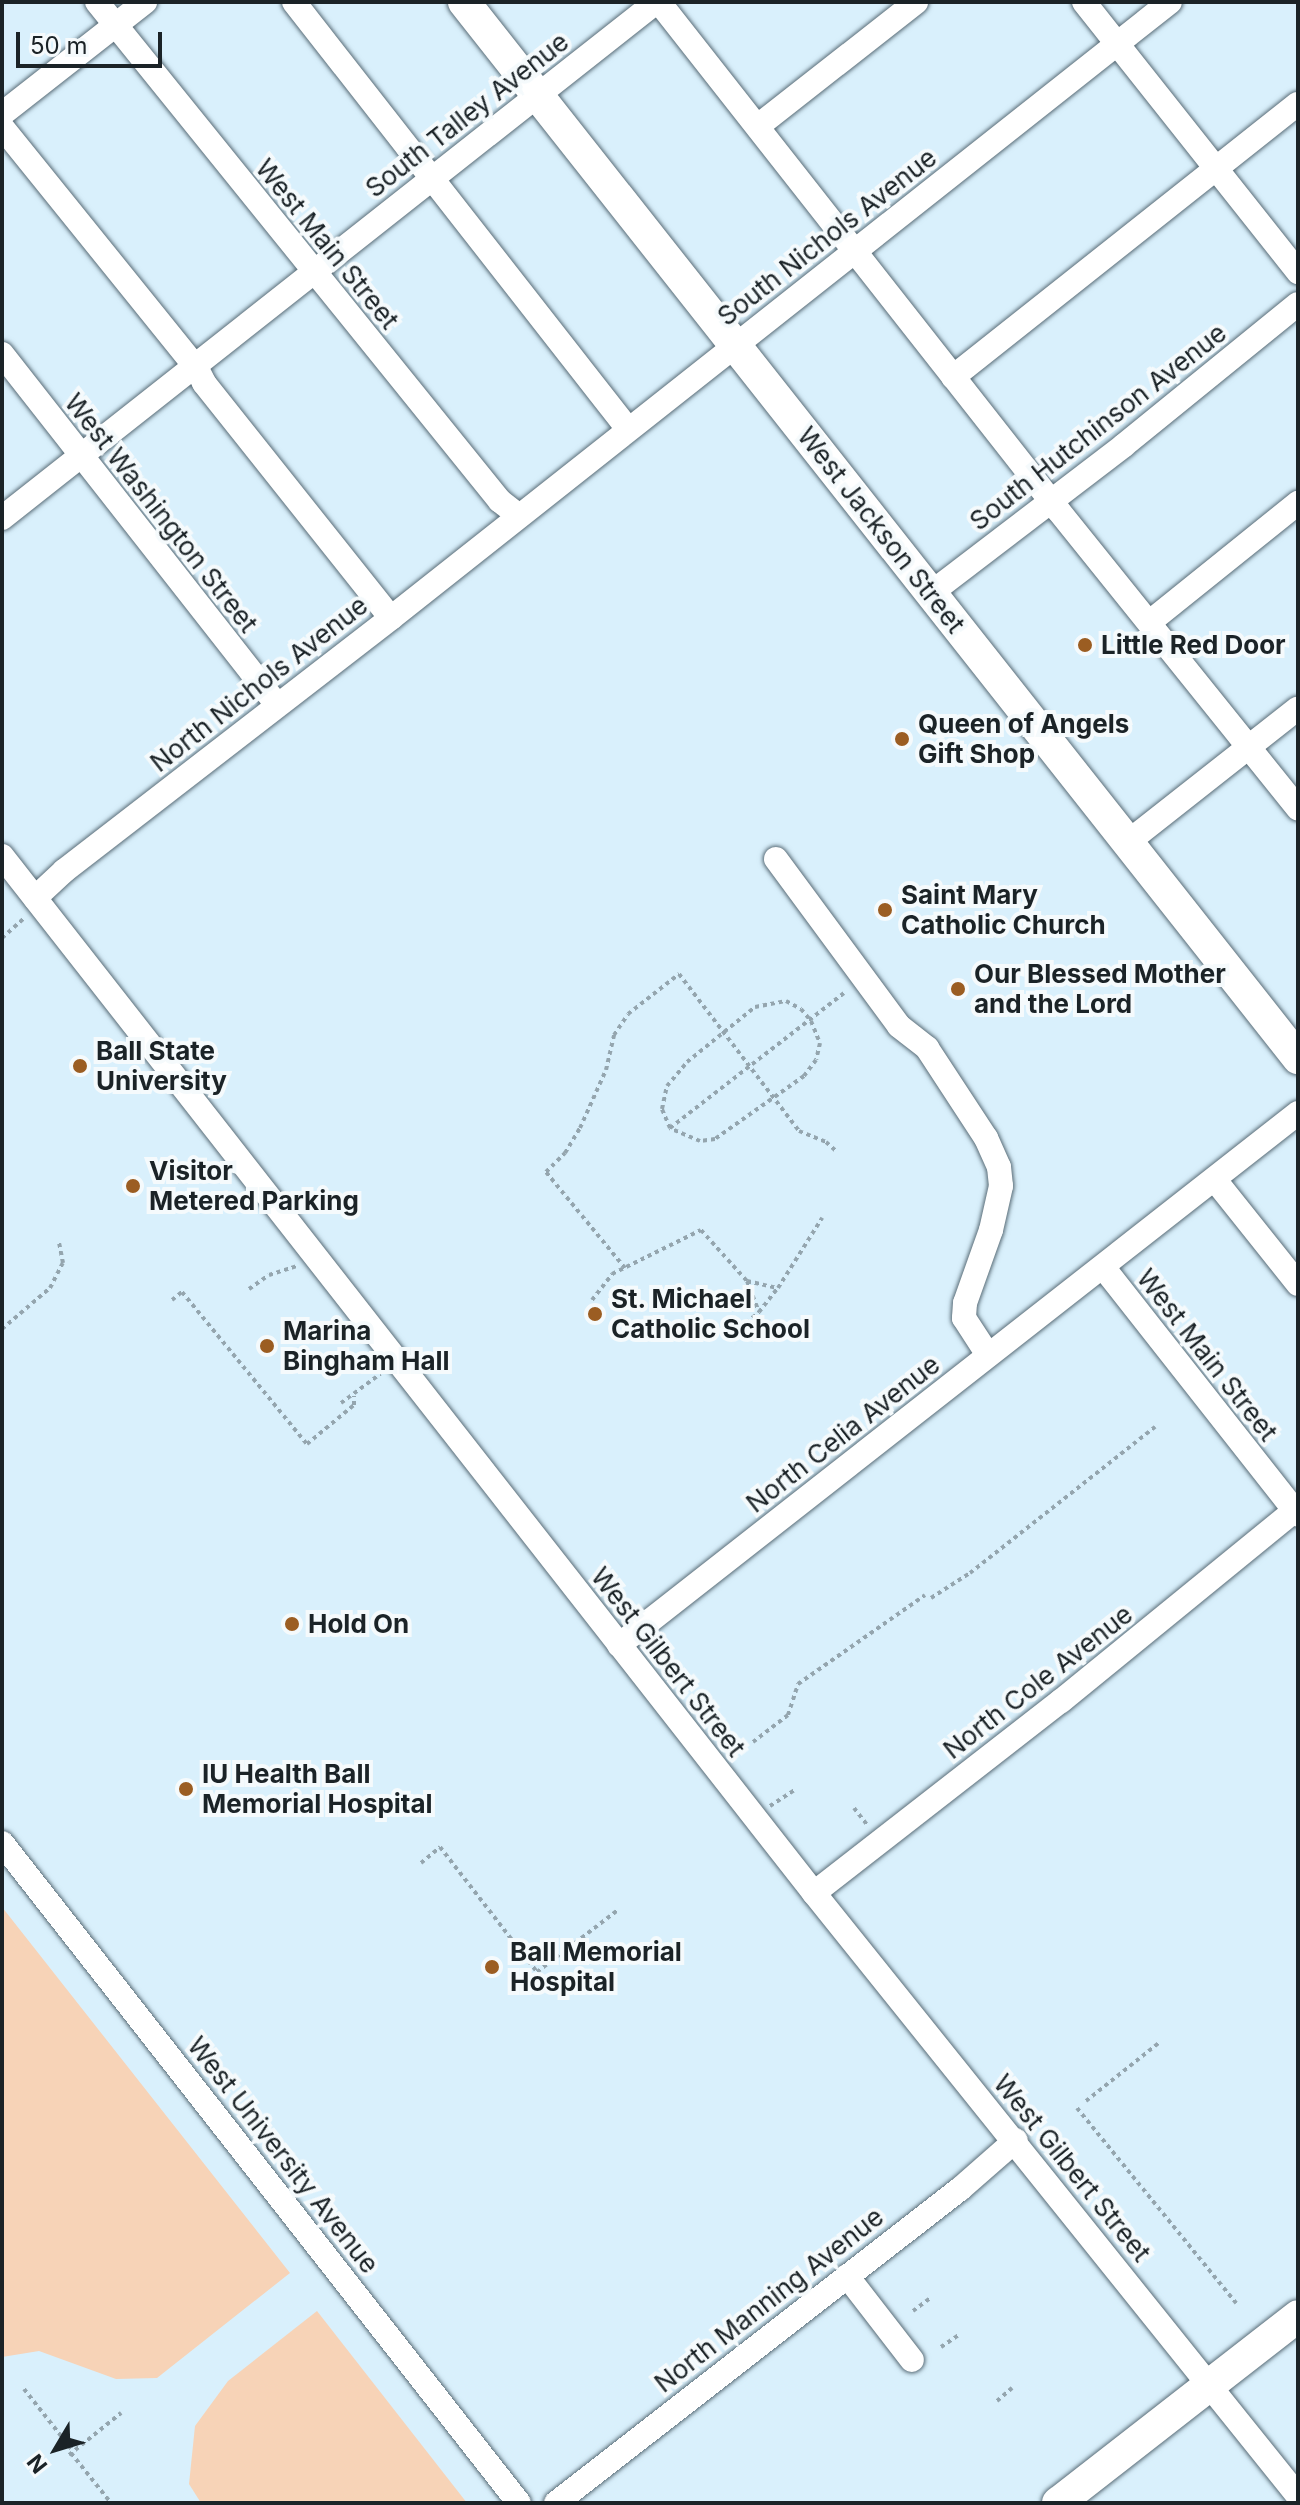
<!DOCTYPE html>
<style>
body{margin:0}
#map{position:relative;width:1300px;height:2505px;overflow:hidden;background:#d9f0fc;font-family:Inter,sans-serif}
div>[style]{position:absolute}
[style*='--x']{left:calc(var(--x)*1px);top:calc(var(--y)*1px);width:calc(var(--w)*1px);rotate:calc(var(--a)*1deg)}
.green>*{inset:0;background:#f7d3b7}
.path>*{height:4px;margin-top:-2px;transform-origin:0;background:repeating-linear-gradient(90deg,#94a5ae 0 4px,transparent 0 8px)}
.roads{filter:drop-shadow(0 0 2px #596c77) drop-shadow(0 0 2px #596c77)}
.minor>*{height:24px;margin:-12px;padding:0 12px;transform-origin:12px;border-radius:12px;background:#fff}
.major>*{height:32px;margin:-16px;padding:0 16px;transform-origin:16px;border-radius:16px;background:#fff}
.dots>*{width:22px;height:22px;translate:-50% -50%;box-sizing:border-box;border:4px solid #f5fafc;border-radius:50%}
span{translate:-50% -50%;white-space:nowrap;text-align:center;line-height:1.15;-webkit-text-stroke:8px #f5fafc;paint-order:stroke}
.street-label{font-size:26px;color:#1b2327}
.poi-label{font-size:26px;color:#1b2327;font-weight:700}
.left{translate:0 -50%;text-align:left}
.frame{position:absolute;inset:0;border:4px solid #1b2327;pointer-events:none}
.north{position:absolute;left:16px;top:2409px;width:80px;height:80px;-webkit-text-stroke:6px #f5fafc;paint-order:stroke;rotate:232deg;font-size:22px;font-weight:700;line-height:32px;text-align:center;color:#1b2327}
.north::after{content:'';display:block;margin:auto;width:28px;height:36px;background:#1b2327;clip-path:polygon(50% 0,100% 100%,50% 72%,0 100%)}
.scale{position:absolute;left:16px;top:32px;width:146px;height:36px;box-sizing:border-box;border:4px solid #1b2327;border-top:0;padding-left:10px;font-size:24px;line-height:28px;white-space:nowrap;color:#1b2327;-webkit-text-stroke:6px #f5fafc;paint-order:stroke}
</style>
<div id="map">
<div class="green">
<i style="clip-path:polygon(2px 1907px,290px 2273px,157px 2378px,116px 2379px,39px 2351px,2px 2357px)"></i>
<i style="clip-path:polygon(317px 2311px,467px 2503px,201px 2503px,189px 2484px,195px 2426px,228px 2381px)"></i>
</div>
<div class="path">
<i style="--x:2;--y:938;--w:30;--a:-42"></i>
<i style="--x:786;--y:1001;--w:17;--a:28"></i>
<i style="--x:801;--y:1009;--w:16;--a:50"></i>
<i style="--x:811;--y:1021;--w:24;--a:68"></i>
<i style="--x:820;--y:1043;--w:17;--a:103"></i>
<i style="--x:816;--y:1060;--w:20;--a:127"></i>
<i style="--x:804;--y:1076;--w:109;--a:144.7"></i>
<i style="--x:715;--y:1139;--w:15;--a:172"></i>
<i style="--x:700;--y:1141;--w:33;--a:-157"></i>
<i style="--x:670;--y:1128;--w:21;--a:-113"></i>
<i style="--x:662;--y:1109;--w:24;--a:-78"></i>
<i style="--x:667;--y:1086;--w:31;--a:-50"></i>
<i style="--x:687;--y:1062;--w:87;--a:-39"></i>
<i style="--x:755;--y:1007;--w:32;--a:-11"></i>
<i style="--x:670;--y:1128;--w:220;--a:-37.8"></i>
<i style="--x:625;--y:1268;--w:124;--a:-129.5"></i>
<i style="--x:546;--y:1172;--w:27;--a:-45"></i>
<i style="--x:565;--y:1153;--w:29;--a:-59"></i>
<i style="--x:580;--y:1128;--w:64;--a:-65.9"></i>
<i style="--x:606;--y:1070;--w:36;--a:-77"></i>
<i style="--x:614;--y:1035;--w:25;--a:-56"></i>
<i style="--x:628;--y:1014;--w:65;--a:-38.1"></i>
<i style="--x:679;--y:974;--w:198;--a:52.6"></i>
<i style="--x:799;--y:1131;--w:29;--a:22"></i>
<i style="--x:826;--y:1142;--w:15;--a:42"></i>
<i style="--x:747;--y:1281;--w:32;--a:13"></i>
<i style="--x:249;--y:1289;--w:24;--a:-35"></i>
<i style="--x:269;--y:1275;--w:29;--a:-18"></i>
<i style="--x:172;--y:1300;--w:13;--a:-39"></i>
<i style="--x:182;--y:1292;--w:197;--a:50.6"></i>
<i style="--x:307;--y:1444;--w:61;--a:-39.7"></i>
<i style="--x:354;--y:1405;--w:9;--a:-90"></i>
<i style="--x:592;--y:1300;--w:33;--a:-52"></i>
<i style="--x:612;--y:1274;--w:99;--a:-26.3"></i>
<i style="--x:701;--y:1230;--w:69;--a:48"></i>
<i style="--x:747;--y:1281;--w:33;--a:69"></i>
<i style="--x:671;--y:1325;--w:44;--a:10.5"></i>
<i style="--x:714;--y:1333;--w:26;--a:-11"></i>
<i style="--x:740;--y:1328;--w:25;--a:-40"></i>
<i style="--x:759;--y:1312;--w:31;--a:-52"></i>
<i style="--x:778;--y:1288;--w:83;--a:-57.8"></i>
<i style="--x:2;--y:1329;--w:63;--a:-40.5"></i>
<i style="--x:50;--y:1288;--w:28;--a:-63"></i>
<i style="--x:63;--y:1263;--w:21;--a:-101"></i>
<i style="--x:341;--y:1403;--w:49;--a:-36.6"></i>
<i style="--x:931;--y:1598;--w:46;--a:-32.7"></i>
<i style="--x:970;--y:1573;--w:236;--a:-38.3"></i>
<i style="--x:753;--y:1742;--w:44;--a:-37.6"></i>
<i style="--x:788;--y:1715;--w:33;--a:-72"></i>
<i style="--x:798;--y:1684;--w:155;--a:-35"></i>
<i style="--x:770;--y:1806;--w:30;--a:-33"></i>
<i style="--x:854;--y:1808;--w:23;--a:52"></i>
<i style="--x:421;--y:1863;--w:25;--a:-40"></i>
<i style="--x:440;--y:1847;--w:158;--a:52.2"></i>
<i style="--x:537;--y:1972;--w:103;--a:-37.5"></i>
<i style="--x:1086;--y:2101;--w:95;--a:-38.6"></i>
<i style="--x:1077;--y:2108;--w:252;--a:50.8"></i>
<i style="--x:913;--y:2311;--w:21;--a:-37"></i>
<i style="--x:941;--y:2347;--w:22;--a:-34"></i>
<i style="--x:24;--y:2389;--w:79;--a:51.7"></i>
<i style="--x:997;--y:2401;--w:20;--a:-41"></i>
<i style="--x:71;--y:2453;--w:64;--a:51.3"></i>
<i style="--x:69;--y:2455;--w:67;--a:-38.9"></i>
</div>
<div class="roads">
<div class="minor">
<i style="--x:97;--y:2;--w:641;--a:51.08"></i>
<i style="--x:500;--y:501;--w:24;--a:38"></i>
<i style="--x:294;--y:2;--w:542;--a:51.97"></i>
<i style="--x:659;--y:2;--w:646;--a:51.85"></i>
<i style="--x:1058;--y:510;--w:383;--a:51.2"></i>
<i style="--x:1084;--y:2;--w:345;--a:51.6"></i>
<i style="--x:2;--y:114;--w:182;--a:-38.1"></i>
<i style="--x:758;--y:126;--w:201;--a:-38.1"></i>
<i style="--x:2;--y:127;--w:309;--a:51.1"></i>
<i style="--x:196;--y:367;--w:18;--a:63"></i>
<i style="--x:204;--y:383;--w:300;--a:51.5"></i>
<i style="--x:2;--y:354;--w:446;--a:51.9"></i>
<i style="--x:953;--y:377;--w:440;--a:-38.4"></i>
<i style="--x:2;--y:518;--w:833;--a:-38.27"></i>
<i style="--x:931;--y:593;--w:242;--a:-37.4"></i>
<i style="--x:1123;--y:446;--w:225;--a:-39.1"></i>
<i style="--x:1151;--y:621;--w:189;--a:-38.8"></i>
<i style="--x:1128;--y:842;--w:216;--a:-38.2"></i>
<i style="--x:2;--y:856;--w:1317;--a:51.94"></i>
<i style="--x:814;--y:1893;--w:773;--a:51.25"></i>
<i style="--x:776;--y:859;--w:207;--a:53.6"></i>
<i style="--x:899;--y:1026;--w:36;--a:38"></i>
<i style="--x:927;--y:1048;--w:108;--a:56.8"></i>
<i style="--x:986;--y:1138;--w:32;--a:66"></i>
<i style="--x:999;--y:1167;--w:19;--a:84"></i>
<i style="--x:1001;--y:1186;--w:45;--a:102.8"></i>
<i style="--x:991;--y:1230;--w:77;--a:109.6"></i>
<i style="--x:965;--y:1303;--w:15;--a:94"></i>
<i style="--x:964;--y:1318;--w:44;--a:57"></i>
<i style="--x:35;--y:898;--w:40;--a:-43"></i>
<i style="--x:64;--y:871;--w:413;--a:-37.7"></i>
<i style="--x:391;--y:618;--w:993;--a:-38.34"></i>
<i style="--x:1215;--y:1180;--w:133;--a:51.4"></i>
<i style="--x:1103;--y:1267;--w:315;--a:51.8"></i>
<i style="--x:619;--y:1645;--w:863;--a:-38.08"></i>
<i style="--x:2;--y:1843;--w:838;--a:51.93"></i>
<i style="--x:814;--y:1893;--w:313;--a:-37.9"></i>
<i style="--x:1061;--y:1701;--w:306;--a:-39.2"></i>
<i style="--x:847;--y:2276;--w:106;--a:52.3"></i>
<i style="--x:556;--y:2503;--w:512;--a:-37.86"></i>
<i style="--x:960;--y:2189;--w:74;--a:-41.2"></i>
</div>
<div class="major">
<i style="--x:464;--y:2;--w:1346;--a:51.7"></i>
<i style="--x:1058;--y:2503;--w:304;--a:-37.9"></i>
</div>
</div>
<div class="dots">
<i style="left:1085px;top:645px;background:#9b5d22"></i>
<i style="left:902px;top:739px;background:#9b5d22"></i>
<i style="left:885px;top:910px;background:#9b5d22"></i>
<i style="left:958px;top:989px;background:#9b5d22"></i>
<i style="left:80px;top:1066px;background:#9b5d22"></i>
<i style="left:133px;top:1186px;background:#9b5d22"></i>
<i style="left:595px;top:1314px;background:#9b5d22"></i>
<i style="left:267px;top:1346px;background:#9b5d22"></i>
<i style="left:292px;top:1624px;background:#9b5d22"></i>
<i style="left:186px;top:1789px;background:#9b5d22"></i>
<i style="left:492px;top:1967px;background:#9b5d22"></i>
</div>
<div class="street-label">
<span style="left:467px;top:115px;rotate:-38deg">South Talley Avenue</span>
<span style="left:827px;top:237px;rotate:-38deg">South Nichols Avenue</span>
<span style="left:327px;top:244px;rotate:51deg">West Main Street</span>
<span style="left:1098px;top:427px;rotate:-38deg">South Hutchinson Avenue</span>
<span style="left:161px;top:513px;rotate:52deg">West Washington Street</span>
<span style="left:881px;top:530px;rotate:52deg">West Jackson Street</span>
<span style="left:259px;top:684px;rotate:-38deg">North Nichols Avenue</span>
<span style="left:1207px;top:1355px;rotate:52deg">West Main Street</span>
<span style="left:843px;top:1434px;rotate:-38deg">North Celia Avenue</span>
<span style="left:668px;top:1662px;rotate:52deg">West Gilbert Street</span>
<span style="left:1038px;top:1682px;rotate:-38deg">North Cole Avenue</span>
<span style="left:283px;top:2155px;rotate:52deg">West University Avenue</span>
<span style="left:1072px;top:2168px;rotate:51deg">West Gilbert Street</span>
<span style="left:769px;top:2300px;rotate:-38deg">North Manning Avenue</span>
</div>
<div class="poi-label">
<span class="left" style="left:1101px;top:645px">Little Red Door</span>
<span class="left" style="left:918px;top:739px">Queen of Angels<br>Gift Shop</span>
<span class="left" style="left:901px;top:910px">Saint Mary<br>Catholic Church</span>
<span class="left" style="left:974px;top:989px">Our Blessed Mother<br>and the Lord</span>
<span class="left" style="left:96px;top:1066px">Ball State<br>University</span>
<span class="left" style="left:149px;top:1186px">Visitor<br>Metered Parking</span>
<span class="left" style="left:611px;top:1314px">St. Michael<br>Catholic School</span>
<span class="left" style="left:283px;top:1346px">Marina<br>Bingham Hall</span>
<span class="left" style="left:308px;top:1624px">Hold On</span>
<span class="left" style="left:202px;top:1789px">IU Health Ball<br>Memorial Hospital</span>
<span class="left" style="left:510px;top:1967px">Ball Memorial<br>Hospital</span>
</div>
<div class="frame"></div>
<div class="north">N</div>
<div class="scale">50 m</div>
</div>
